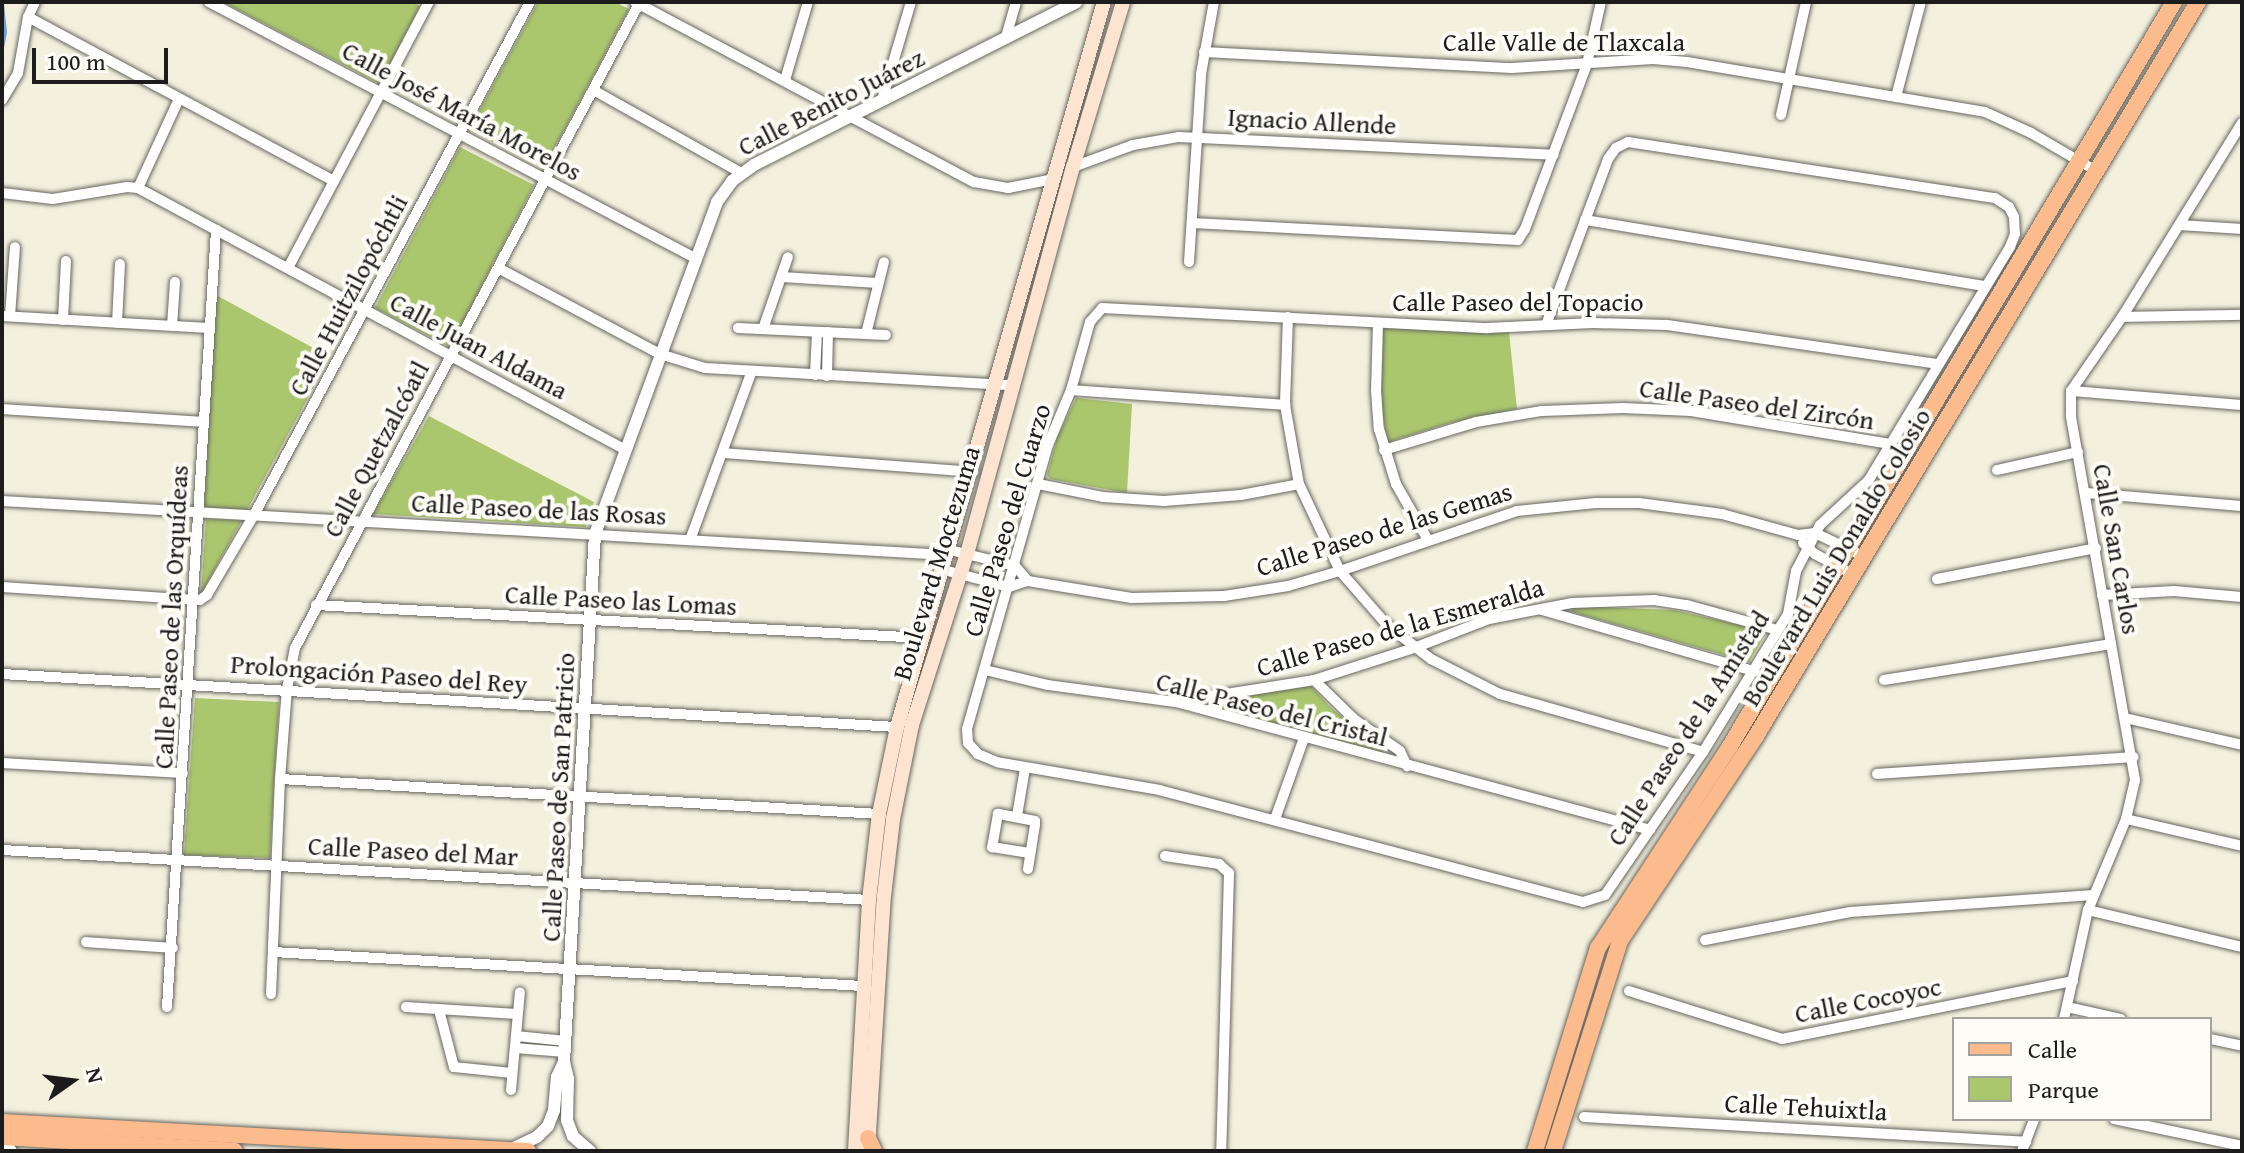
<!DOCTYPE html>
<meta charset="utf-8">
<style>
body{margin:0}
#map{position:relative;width:2244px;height:1153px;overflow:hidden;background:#f3f0de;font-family:"Gentium Book Plus",serif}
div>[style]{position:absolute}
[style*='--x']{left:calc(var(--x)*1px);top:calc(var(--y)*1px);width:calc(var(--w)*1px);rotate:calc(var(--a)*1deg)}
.green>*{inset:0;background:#abc76e}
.stream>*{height:3px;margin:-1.5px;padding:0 1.5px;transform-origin:1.5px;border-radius:1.5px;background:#71a0da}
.roads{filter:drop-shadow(0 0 2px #676660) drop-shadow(0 0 2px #676660)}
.minor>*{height:10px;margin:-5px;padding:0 5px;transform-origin:5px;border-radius:5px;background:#fff}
.tertiary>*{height:12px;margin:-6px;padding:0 6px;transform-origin:6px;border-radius:6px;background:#fff}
.secondary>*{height:14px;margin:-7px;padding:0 7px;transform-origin:7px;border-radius:7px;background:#fde4d1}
.primary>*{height:16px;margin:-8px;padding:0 8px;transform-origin:8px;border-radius:8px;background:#fbbb8c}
span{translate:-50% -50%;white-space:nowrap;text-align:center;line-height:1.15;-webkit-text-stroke:8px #fdfcf7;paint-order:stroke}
.street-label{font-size:26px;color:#1c1c1c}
.frame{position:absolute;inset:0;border:4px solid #1c1c1c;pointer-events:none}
.legend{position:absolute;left:1952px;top:1017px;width:260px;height:104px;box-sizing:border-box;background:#fdfcf7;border:2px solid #a3a29f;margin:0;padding:10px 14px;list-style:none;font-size:24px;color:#1c1c1c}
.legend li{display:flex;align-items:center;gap:16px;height:40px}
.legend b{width:40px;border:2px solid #a3a29f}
.north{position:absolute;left:32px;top:1041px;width:80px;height:80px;-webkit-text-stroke:6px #fdfcf7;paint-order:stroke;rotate:76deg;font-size:22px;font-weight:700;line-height:32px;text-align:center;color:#1c1c1c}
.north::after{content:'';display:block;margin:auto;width:28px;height:36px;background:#1c1c1c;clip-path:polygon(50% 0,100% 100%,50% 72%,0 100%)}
.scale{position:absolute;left:32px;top:48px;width:136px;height:36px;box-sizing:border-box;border:4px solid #1c1c1c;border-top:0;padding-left:10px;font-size:24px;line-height:28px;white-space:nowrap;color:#1c1c1c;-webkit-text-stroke:6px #fdfcf7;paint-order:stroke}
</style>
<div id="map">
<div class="green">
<i style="clip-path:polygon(223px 2px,413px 2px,420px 6px,380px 84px)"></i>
<i style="clip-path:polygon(538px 2px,615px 2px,629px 9px,544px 168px,469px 130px)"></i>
<i style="clip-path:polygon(460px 147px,534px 185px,450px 347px,375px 308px)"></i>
<i style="clip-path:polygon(216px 295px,330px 357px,247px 510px,204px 507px)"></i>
<i style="clip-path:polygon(1383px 328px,1509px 332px,1517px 409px,1450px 423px,1388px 442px,1381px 408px)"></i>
<i style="clip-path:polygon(1076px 398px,1132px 404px,1127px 493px,1050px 479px,1047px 475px,1057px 438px)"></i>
<i style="clip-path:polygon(429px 416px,594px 502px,586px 527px,373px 514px)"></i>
<i style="clip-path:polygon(206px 519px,242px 520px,201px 594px)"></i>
<i style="clip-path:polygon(1571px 606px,1674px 610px,1762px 630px,1765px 635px,1749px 662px,1572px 612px)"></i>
<i style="clip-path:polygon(1311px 686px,1331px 708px,1384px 749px,1383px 753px,1212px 707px,1214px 701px)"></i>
<i style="clip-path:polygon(195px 698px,279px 702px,270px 858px,184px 855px)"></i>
</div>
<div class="stream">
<i style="--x:2;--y:3;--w:29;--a:84"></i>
<i style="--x:5;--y:32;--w:15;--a:101"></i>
</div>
<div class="roads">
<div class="minor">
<i style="--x:209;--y:2;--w:549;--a:27.78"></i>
<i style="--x:635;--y:2;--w:384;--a:28"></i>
<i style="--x:974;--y:182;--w:35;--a:10"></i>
<i style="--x:1008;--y:188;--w:47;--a:-11.1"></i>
<i style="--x:28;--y:17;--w:347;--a:28.2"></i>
<i style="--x:1006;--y:37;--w:36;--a:-74"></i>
<i style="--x:1204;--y:52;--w:308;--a:3"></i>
<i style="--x:1512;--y:68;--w:141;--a:-3.7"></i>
<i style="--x:1653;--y:59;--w:34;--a:5"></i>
<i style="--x:1687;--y:62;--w:302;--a:9.5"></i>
<i style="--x:1985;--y:112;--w:51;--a:24.5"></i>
<i style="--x:2031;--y:133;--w:78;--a:30.2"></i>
<i style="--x:785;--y:80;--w:81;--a:-73.6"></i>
<i style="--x:595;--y:91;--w:167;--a:29.3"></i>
<i style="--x:1896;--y:97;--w:98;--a:-75.3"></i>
<i style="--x:2;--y:100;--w:31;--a:-59"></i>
<i style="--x:18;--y:73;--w:57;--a:-79.9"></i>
<i style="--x:28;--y:17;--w:17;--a:-65"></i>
<i style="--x:882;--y:100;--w:102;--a:-73.5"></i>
<i style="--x:1781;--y:115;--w:116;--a:-77.5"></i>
<i style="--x:1073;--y:167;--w:64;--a:-20.1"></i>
<i style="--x:1133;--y:145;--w:47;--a:-9.9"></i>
<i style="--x:1179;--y:137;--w:375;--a:2.7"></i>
<i style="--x:138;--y:188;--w:98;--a:-65.3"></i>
<i style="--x:2;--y:193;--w:51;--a:6.7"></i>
<i style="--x:53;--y:199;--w:75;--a:-9.2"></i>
<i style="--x:127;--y:187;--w:11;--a:5"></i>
<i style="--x:138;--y:188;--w:552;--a:28.24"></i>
<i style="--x:1585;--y:220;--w:404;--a:9.4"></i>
<i style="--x:1192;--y:223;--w:326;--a:3"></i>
<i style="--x:1518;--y:240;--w:13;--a:-58"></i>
<i style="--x:1525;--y:229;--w:176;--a:-69.4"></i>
<i style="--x:1587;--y:64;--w:64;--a:-77.3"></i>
<i style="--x:2180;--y:225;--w:62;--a:3.7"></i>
<i style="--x:1189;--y:262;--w:188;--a:-86.3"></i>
<i style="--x:1201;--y:74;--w:73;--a:-79.8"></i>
<i style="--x:288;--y:268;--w:301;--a:-62.1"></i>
<i style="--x:500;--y:269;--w:181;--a:28"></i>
<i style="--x:660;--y:354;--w:47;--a:17.3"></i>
<i style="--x:705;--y:368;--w:307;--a:3.2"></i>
<i style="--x:782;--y:277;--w:96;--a:3.6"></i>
<i style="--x:2;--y:316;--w:206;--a:3.3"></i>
<i style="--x:10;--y:316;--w:69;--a:-85.9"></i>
<i style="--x:1288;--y:317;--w:88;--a:92"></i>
<i style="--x:1285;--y:405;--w:80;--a:80"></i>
<i style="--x:1299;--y:484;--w:96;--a:64.8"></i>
<i style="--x:1340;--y:571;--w:72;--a:49"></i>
<i style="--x:1387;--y:625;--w:56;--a:37.7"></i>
<i style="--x:1431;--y:659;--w:77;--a:26.9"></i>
<i style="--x:1500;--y:694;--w:211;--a:15.9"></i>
<i style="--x:2122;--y:317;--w:120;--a:-1"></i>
<i style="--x:63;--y:320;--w:59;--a:-87.1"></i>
<i style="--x:117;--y:323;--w:59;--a:-87.1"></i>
<i style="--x:1378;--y:324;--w:66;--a:91.7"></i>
<i style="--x:1376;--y:390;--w:39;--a:86"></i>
<i style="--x:1379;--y:429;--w:58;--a:72.8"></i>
<i style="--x:1396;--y:484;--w:64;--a:60.3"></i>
<i style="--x:1546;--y:325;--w:177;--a:-69.5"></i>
<i style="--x:1608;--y:159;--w:14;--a:-54"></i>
<i style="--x:1616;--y:148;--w:13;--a:-27"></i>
<i style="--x:1628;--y:142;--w:371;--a:8.7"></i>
<i style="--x:1995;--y:198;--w:17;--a:33"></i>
<i style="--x:2009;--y:207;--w:11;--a:63"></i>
<i style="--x:2014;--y:217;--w:17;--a:87"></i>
<i style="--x:2015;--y:234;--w:14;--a:111"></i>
<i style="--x:2010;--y:247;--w:272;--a:121.2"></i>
<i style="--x:1869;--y:480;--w:67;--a:137.4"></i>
<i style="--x:1820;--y:525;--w:52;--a:117.6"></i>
<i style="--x:1796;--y:571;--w:44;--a:100.5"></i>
<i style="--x:1788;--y:614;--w:162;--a:121.6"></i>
<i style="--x:1703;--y:752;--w:173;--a:124.4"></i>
<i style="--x:1605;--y:895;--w:23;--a:162"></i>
<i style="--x:1583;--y:902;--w:438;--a:-165.2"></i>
<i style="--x:1160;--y:790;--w:165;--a:-170.3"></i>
<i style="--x:997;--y:762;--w:21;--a:-157"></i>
<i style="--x:978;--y:754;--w:15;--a:-132"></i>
<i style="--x:968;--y:743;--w:14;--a:-94"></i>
<i style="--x:967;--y:729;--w:295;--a:-74.1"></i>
<i style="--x:1048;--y:445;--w:60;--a:-67.3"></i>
<i style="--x:1071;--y:390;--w:71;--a:-74.4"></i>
<i style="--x:1090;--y:322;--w:18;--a:-49"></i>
<i style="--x:1102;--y:308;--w:386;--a:3"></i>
<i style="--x:1487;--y:328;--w:106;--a:-2.7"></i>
<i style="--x:1593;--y:323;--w:74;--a:1.5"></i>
<i style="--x:1667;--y:325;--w:273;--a:8.2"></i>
<i style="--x:172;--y:326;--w:44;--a:-86.1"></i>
<i style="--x:738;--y:328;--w:148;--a:2.7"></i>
<i style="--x:763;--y:329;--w:76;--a:-70.9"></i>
<i style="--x:866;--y:334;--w:74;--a:-76"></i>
<i style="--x:815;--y:375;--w:43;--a:-87.3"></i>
<i style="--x:827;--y:376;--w:44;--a:-88.7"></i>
<i style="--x:1071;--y:390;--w:215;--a:4"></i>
<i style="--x:2071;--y:391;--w:172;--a:4.7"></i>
<i style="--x:2;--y:409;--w:202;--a:3.7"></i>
<i style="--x:1384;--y:450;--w:96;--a:-16.9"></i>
<i style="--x:1476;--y:422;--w:67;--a:-9.5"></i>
<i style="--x:1542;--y:411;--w:81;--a:-2.1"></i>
<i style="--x:1623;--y:408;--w:68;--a:2.5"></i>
<i style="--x:1691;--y:411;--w:202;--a:9.4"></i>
<i style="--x:723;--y:453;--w:251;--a:4.3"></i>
<i style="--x:1997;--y:470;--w:83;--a:-12.5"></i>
<i style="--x:1038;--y:484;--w:66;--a:11.3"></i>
<i style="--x:1103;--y:497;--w:61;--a:3.8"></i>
<i style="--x:1164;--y:501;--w:77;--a:-4.5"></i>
<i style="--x:1241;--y:495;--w:59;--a:-10.7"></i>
<i style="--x:2086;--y:493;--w:157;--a:4.8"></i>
<i style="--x:2;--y:501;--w:929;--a:3.27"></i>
<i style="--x:929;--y:554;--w:21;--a:-11"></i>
<i style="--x:950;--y:550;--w:67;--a:13.8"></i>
<i style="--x:1015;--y:566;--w:20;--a:49"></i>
<i style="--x:690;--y:540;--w:178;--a:-69.9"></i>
<i style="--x:1803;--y:543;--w:16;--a:43"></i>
<i style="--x:1815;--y:554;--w:42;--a:28.4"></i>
<i style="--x:939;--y:564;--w:8;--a:50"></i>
<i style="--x:944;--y:570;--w:67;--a:14.7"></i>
<i style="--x:1009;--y:587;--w:20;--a:-18"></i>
<i style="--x:1028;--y:581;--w:105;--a:9.3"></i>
<i style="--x:1132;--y:598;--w:92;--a:-1.2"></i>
<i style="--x:1224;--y:596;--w:65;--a:-8.9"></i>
<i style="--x:1288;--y:586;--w:54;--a:-16.1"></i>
<i style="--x:1340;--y:571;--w:187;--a:-18.7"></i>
<i style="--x:1517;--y:511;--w:79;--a:-5.8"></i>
<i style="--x:1596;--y:503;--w:43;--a:0"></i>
<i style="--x:1639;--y:503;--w:84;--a:7.5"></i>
<i style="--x:1722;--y:514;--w:79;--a:15.4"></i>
<i style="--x:1798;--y:535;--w:17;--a:-7"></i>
<i style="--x:1815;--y:533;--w:53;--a:25.6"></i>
<i style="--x:1937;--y:579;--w:162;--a:-11"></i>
<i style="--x:2;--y:587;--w:198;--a:3.8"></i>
<i style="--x:200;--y:600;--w:9;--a:-36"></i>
<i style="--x:207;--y:595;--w:93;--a:-59.6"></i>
<i style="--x:254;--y:515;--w:583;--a:-61.72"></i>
<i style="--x:2102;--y:595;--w:72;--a:-3.2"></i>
<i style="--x:2174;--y:591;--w:68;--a:5"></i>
<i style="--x:316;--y:605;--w:609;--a:3.11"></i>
<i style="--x:1542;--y:610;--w:221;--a:16.1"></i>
<i style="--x:985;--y:670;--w:65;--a:13.4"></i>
<i style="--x:1048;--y:685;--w:129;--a:7.6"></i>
<i style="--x:1176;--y:702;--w:491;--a:15.1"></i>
<i style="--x:2;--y:674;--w:897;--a:3.39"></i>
<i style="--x:1314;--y:680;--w:56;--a:44.3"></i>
<i style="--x:1354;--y:719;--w:56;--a:34.8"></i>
<i style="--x:1400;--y:751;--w:17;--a:65"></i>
<i style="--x:1884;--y:680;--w:230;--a:-9"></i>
<i style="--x:1182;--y:701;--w:134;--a:-9"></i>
<i style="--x:1314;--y:680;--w:105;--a:-17.7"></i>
<i style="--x:1414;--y:648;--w:80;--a:-21.1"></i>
<i style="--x:1489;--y:619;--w:85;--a:-10.9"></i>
<i style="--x:1572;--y:603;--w:82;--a:-2.1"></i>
<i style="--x:1654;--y:600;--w:33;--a:9"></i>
<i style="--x:1687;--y:605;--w:94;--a:15.4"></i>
<i style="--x:2125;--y:718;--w:120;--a:13"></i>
<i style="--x:2;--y:763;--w:181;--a:3.2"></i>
<i style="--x:1877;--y:774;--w:257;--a:-3.8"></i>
<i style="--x:280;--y:779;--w:600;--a:3.34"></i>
<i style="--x:1017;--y:816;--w:49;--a:-80.5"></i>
<i style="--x:1275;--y:819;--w:86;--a:-70.3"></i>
<i style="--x:2126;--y:819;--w:119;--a:13.1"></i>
<i style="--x:2;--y:850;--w:868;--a:3.3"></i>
<i style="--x:1165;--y:856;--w:55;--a:8.4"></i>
<i style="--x:1219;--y:864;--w:13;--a:42"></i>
<i style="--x:1229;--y:873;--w:278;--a:91.6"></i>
<i style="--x:1028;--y:869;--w:45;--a:-81"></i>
<i style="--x:1035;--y:825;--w:4;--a:-90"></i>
<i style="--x:1035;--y:821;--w:38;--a:-169"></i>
<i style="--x:998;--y:814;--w:34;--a:100"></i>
<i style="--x:992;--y:847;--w:38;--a:9"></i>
<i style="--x:2088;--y:910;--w:158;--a:13.5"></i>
<i style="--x:1705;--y:940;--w:148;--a:-10.9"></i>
<i style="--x:1850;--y:912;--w:244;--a:-4"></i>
<i style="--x:86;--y:942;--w:87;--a:3.9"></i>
<i style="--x:273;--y:952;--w:591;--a:3.3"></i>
<i style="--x:1629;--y:991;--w:160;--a:17.4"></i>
<i style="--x:1782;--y:1039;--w:297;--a:-11.3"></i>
<i style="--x:271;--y:994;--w:215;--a:-87.6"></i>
<i style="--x:280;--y:779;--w:90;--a:-85.6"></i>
<i style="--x:287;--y:689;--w:42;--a:-79"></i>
<i style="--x:295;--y:648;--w:732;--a:-61.9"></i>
<i style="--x:167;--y:1007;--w:779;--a:-86.39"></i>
<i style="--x:406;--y:1007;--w:111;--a:3.6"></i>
<i style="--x:2067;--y:1007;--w:55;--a:12.5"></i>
<i style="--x:439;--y:1010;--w:59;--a:75.3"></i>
<i style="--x:454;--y:1067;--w:58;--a:5.9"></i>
<i style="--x:2064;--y:1019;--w:112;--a:-77.6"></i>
<i style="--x:2088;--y:910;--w:99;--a:-67.3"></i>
<i style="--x:2126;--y:819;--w:40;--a:-77"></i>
<i style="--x:2135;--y:780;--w:370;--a:-100"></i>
<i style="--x:2071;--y:416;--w:25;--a:-90"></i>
<i style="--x:2071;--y:391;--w:90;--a:-55.4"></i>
<i style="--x:2122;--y:317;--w:228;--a:-58.3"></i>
<i style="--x:516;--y:1036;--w:50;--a:5.7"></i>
<i style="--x:2210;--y:1039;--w:33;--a:12"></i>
<i style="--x:515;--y:1048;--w:50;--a:4.6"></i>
<i style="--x:511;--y:1090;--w:98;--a:-84.8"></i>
<i style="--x:1584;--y:1117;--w:443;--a:3.2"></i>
<i style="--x:2114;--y:1119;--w:131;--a:11.9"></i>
<i style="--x:2;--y:1138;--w:16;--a:52"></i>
<i style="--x:2022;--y:1151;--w:34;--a:-69"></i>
</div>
<div class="tertiary">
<i style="--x:514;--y:1148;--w:25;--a:-26"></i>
<i style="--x:537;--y:1137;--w:16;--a:-45"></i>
<i style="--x:548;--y:1126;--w:17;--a:-69"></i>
<i style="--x:554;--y:1110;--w:33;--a:-85"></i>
<i style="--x:557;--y:1077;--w:17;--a:-65"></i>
<i style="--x:590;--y:1151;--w:23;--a:-139"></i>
<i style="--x:573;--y:1136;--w:17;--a:-111"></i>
<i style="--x:567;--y:1120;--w:41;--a:-88.6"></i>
<i style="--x:568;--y:1079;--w:17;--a:-103"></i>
<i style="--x:564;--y:1062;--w:529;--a:-86.64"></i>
<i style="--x:595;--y:534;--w:354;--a:-69.8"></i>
<i style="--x:717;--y:202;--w:26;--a:-54"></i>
<i style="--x:732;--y:181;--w:27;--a:-36"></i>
<i style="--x:754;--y:165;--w:361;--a:-26.8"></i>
</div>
<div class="secondary">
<i style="--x:868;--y:1148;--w:253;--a:-86.4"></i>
<i style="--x:884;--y:896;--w:78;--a:-83.3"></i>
<i style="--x:893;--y:819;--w:96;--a:-78.6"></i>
<i style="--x:912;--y:725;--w:180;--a:-72.2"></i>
<i style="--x:967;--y:554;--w:401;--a:-74.7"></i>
<i style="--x:1073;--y:167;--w:172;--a:-73.1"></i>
<i style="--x:855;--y:1151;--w:251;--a:-86.8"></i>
<i style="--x:869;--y:900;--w:87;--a:-83.4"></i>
<i style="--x:879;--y:814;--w:89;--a:-78.3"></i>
<i style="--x:897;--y:727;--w:754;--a:-74.07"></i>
</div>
<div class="primary">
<i style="--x:2;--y:1122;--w:527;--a:3.16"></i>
<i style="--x:2;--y:1137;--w:233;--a:3.4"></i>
<i style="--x:868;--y:1138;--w:14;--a:65"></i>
<i style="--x:1535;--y:1151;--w:213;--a:-72.8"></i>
<i style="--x:1598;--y:948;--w:241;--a:-56.8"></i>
<i style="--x:1730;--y:746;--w:866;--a:-59.17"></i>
<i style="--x:1553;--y:1151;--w:220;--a:-72.3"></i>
<i style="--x:1620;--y:941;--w:246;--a:-56.4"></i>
<i style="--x:1756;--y:736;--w:857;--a:-58.94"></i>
</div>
</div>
<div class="street-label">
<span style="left:1564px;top:42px">Calle Valle de Tlaxcala</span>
<span style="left:831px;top:102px;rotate:-27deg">Calle Benito Juárez</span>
<span style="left:462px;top:111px;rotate:28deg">Calle José María Morelos</span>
<span style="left:1312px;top:121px;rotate:3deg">Ignacio Allende</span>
<span style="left:348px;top:295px;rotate:-62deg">Calle Huitzilopóchtli</span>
<span style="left:1518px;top:302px">Calle Paseo del Topacio</span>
<span style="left:479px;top:346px;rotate:28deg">Calle Juan Aldama</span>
<span style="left:1757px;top:404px;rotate:8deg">Calle Paseo del Zircón</span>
<span style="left:376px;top:449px;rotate:-62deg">Calle Quetzalcóatl</span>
<span style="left:539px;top:509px;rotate:3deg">Calle Paseo de las Rosas</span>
<span style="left:1007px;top:520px;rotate:-73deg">Calle Paseo del Cuarzo</span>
<span style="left:1384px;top:529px;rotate:-17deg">Calle Paseo de las Gemas</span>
<span style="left:2117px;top:549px;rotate:80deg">Calle San Carlos</span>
<span style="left:1836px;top:557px;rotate:-59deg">Boulevard Luis Donaldo Colosio</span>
<span style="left:936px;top:563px;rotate:-73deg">Boulevard Moctezuma</span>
<span style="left:621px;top:600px;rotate:3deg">Calle Paseo las Lomas</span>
<span style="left:171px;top:617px;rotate:-87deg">Calle Paseo de las Orquídeas</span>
<span style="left:1400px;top:627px;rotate:-16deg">Calle Paseo de la Esmeralda</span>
<span style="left:379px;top:674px;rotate:4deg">Prolongación Paseo del Rey</span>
<span style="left:1272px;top:709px;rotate:14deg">Calle Paseo del Cristal</span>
<span style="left:1688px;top:728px;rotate:-57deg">Calle Paseo de la Amistad</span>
<span style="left:558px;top:797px;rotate:-87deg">Calle Paseo de San Patricio</span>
<span style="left:413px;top:851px;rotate:3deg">Calle Paseo del Mar</span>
<span style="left:1868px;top:1000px;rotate:-11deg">Calle Cocoyoc</span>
<span style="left:1806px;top:1107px;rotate:3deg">Calle Tehuixtla</span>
</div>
<div class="frame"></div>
<ul class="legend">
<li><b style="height:10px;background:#fbbb8c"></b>Calle</li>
<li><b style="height:22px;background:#abc76e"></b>Parque</li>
</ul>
<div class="north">N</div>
<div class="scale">100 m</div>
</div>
